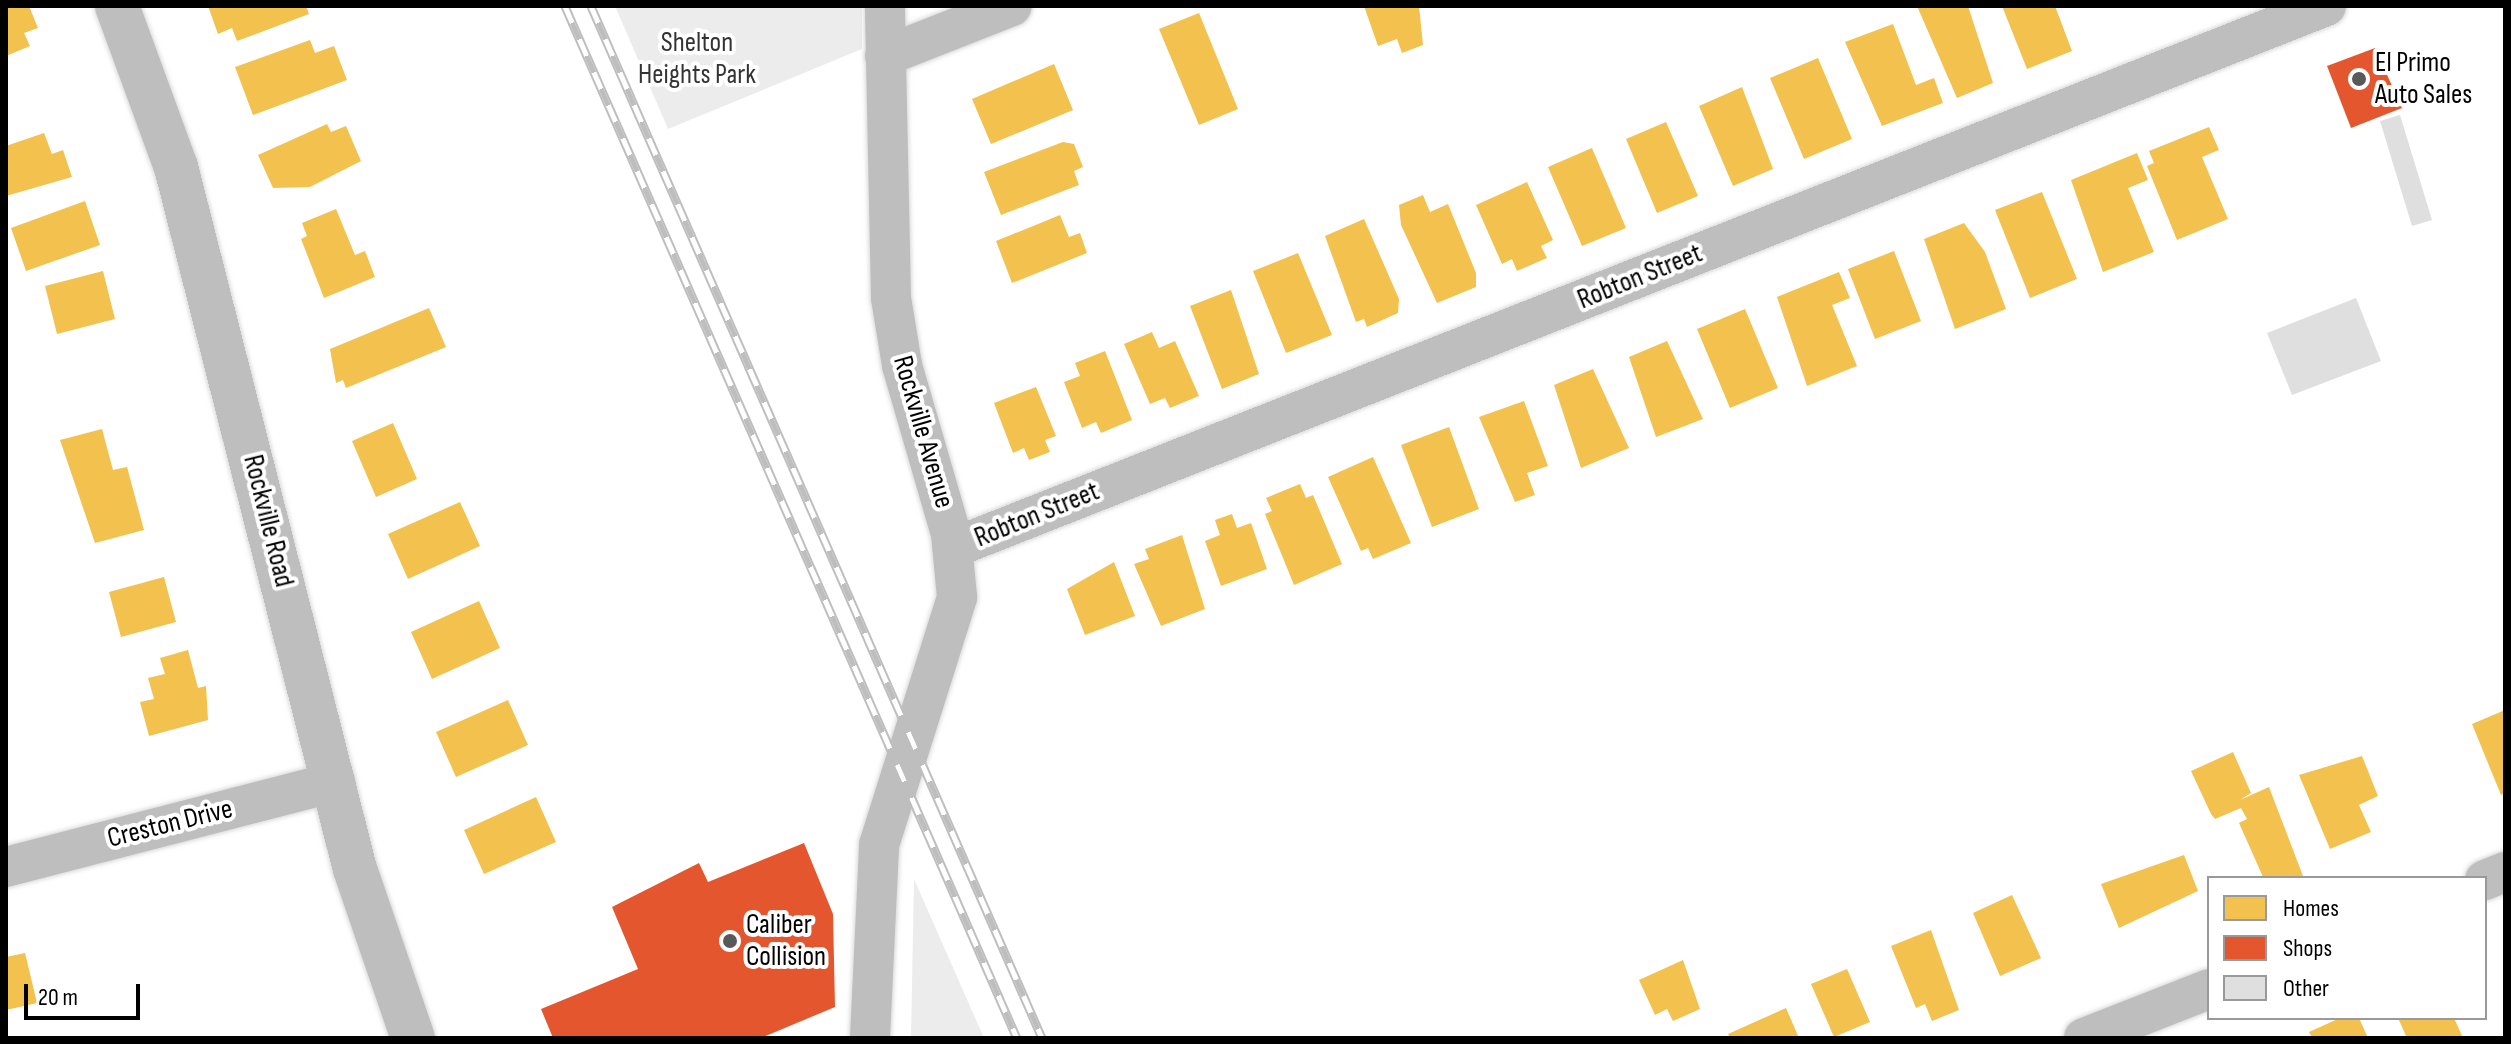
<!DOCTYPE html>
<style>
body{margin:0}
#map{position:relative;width:2511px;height:1044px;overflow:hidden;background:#fff;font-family:"Sofia Sans Condensed",sans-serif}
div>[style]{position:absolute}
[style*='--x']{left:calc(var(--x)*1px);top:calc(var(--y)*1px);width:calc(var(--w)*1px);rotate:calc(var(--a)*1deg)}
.green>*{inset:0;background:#ececec}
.homes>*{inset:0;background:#f2c14e}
.shops>*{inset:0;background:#e4572e}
.building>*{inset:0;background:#dfdfdf}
.roads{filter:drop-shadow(0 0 2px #dbdbdb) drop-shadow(0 0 2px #dbdbdb)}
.minor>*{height:40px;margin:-20px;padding:0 20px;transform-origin:20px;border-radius:20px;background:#bebebe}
.major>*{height:44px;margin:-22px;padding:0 22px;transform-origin:22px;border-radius:22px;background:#bebebe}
.rail>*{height:9px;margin-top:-4.5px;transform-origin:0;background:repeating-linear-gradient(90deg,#fff 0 18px,#bebebe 0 36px);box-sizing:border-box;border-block:2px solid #bebebe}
.dots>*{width:22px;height:22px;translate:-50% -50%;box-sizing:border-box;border:4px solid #fff;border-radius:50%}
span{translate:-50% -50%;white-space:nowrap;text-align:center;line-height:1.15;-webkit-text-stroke:8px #fff;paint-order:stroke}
.park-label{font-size:28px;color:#333}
.poi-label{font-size:28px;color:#000}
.left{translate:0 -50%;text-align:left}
.street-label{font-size:28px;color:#000}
.frame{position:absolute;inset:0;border:8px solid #000;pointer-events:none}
.legend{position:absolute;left:2207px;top:876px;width:280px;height:144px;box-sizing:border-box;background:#fff;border:2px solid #999;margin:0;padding:10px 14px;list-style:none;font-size:24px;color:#000}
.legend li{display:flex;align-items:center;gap:16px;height:40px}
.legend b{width:40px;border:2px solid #999}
.scale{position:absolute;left:24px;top:984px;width:116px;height:36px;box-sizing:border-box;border:4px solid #000;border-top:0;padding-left:10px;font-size:24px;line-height:28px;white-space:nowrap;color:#000;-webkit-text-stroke:6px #fff;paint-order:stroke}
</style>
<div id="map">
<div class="green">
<i style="clip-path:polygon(615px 6px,862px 6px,862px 49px,668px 129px)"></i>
<i style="clip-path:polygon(914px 879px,984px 1038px,911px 1038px)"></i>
</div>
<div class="homes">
<i style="clip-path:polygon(6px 6px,29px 6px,38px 28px,24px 33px,30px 46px,6px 56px)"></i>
<i style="clip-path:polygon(208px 6px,306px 6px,309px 14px,237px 41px,232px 28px,218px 34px)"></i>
<i style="clip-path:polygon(1364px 6px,1419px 6px,1423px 45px,1402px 53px,1397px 39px,1378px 46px)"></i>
<i style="clip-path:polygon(1917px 6px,1968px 6px,1993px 83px,1957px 98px)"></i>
<i style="clip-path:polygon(2002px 6px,2055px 6px,2072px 51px,2027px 69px)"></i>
<i style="clip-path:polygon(1199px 13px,1238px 109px,1199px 125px,1159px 29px)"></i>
<i style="clip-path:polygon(1893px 24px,1916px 85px,1934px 78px,1943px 103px,1882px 126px,1845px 42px)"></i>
<i style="clip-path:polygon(310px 40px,315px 53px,334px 46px,347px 80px,253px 115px,235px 67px)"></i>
<i style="clip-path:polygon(1818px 58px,1852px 139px,1804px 159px,1770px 78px)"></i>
<i style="clip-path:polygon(1054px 64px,1073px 110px,991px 144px,972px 99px)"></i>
<i style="clip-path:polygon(1742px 87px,1773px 169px,1733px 186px,1699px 106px)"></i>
<i style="clip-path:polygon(1666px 122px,1698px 196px,1657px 213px,1626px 139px)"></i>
<i style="clip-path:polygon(327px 124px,331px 132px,346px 126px,361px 161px,310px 187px,273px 188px,258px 155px)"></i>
<i style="clip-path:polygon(2209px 127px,2219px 150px,2202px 157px,2228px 219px,2177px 240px,2147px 166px,2154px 163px,2149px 151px)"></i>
<i style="clip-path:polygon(44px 133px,52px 154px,63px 150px,72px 177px,6px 196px,6px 146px)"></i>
<i style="clip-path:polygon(1063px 142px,1074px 144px,1083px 167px,1074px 171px,1079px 185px,1001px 215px,984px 172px)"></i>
<i style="clip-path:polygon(1592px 148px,1626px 228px,1582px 246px,1548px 167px)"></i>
<i style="clip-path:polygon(2137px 153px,2148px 180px,2128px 188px,2154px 252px,2103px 272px,2071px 180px)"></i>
<i style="clip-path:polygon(1527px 182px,1553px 240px,1541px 246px,1547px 258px,1517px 271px,1512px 259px,1502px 264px,1476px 205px)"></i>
<i style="clip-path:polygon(2042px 192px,2077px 279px,2030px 298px,1995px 210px)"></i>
<i style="clip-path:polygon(1423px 195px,1430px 212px,1448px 204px,1476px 273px,1476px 287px,1437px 303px,1401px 225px,1399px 205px)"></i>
<i style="clip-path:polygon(85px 201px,100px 245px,26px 271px,11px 228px)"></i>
<i style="clip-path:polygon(336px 209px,355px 255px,365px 251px,375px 277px,324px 298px,301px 239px,307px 236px,302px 223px)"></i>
<i style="clip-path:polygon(1060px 215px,1069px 237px,1080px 233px,1087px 253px,1012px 283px,996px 241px)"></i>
<i style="clip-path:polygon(1364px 219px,1399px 299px,1398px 313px,1367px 327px,1364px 319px,1356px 322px,1325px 236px)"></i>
<i style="clip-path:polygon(1964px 223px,1985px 252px,2006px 309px,1955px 329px,1924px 239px)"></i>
<i style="clip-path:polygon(1894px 251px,1921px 321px,1875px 339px,1848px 269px)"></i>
<i style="clip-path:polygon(1298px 253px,1332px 335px,1286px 353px,1253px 271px)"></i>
<i style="clip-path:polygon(103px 271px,115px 319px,57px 334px,45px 286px)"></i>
<i style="clip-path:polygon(1839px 272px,1850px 298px,1832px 305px,1857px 366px,1807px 386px,1777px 297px)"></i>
<i style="clip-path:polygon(1231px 290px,1259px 374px,1222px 389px,1190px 306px)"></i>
<i style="clip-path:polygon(429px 308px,446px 347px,346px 388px,343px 380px,336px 383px,330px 349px)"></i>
<i style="clip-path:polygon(1745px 309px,1778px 388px,1730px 408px,1697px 329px)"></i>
<i style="clip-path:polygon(1152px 332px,1159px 348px,1175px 341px,1199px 396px,1170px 408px,1165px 398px,1150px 404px,1124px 344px)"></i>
<i style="clip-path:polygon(1667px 341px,1703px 419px,1656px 437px,1629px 357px)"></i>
<i style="clip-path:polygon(1105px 351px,1132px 420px,1101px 433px,1096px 422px,1082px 428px,1064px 382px,1080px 376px,1075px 363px)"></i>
<i style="clip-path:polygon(1593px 369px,1629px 448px,1581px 468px,1554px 385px)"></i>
<i style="clip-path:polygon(1036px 387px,1056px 436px,1045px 440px,1050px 452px,1029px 460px,1024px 448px,1013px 453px,994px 403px)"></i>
<i style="clip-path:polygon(1524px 401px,1548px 466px,1527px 473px,1535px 495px,1515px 502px,1479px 417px)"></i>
<i style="clip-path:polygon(393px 423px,417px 479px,376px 497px,352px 441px)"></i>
<i style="clip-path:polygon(1449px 427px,1479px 509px,1432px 527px,1401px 445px)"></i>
<i style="clip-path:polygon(102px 429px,113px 470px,127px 467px,144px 530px,95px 543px,60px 440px)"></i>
<i style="clip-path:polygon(1373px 457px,1411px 543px,1373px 559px,1368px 548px,1361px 551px,1328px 477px)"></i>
<i style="clip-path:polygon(1300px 484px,1306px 498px,1313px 495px,1342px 564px,1294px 585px,1265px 514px,1272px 511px,1266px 498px)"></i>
<i style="clip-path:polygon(460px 502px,480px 546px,408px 579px,388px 534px)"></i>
<i style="clip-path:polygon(1232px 514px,1237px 528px,1251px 523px,1267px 569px,1221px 586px,1205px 541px,1220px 535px,1215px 520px)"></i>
<i style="clip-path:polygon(1182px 535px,1205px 609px,1161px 626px,1134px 564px,1149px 559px,1145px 549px)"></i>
<i style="clip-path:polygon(1114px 562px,1135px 616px,1085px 635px,1067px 589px)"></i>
<i style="clip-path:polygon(164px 577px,176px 622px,121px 637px,109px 592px)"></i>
<i style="clip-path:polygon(479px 601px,500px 648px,432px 679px,411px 632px)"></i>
<i style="clip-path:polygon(188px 650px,198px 688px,206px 686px,208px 720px,149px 736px,140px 702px,154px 699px,148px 678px,165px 674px,160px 658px)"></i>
<i style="clip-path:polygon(508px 700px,528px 745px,456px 777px,436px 732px)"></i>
<i style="clip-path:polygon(2505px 710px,2505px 793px,2501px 795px,2472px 724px)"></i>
<i style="clip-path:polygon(2233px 752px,2251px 793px,2240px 800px,2269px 787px,2303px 876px,2263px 877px,2239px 823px,2247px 819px,2241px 808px,2215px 819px,2211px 814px,2191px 771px)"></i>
<i style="clip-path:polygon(2362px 756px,2378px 796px,2359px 805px,2371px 832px,2330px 849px,2299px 775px)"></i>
<i style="clip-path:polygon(536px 797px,556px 842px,484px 874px,464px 830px)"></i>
<i style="clip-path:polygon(2184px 855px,2198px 891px,2119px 928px,2101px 884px)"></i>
<i style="clip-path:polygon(2012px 895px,2041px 958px,2000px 976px,1973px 913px)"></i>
<i style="clip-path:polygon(1931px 930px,1959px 1010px,1932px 1021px,1925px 1004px,1916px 1008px,1891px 946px)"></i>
<i style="clip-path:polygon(25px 953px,37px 1003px,6px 1010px,6px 957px)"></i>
<i style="clip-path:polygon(1683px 960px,1700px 1009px,1673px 1021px,1667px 1009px,1655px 1015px,1639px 980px)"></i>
<i style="clip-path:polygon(1847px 969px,1870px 1022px,1834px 1037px,1811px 984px)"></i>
<i style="clip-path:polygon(1786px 1008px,1799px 1038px,1730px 1038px,1728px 1034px)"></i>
<i style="clip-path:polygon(2340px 1018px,2359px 1018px,2368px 1038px,2312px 1038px,2309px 1032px)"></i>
<i style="clip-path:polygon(2398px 1018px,2454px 1018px,2463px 1038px,2407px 1038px)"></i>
</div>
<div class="shops">
<i style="clip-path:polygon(2375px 48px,2402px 108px,2351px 128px,2327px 66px)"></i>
<i style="clip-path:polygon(804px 843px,833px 914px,835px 1007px,761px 1038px,553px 1038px,541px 1009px,638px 969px,612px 907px,699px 863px,708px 882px)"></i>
</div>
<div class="building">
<i style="clip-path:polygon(2400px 115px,2432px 220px,2412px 226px,2380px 121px)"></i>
<i style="clip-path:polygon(2356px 298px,2381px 361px,2292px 395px,2267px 333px)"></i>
</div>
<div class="roads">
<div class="minor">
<i style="--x:885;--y:56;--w:136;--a:-21.5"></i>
<i style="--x:953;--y:548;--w:1476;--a:-21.54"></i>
<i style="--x:6;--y:867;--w:340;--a:-14.5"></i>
<i style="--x:2485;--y:880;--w:22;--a:-22"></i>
<i style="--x:870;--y:1038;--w:193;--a:-87.3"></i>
<i style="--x:879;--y:845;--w:260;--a:-72.5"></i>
<i style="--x:957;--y:597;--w:63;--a:-95.4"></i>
<i style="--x:951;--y:534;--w:176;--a:-106.2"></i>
<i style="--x:902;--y:365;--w:68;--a:-99.3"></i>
<i style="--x:891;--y:298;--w:292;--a:-91.2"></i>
<i style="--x:2084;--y:1038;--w:134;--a:-21.4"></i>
</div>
<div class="major">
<i style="--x:117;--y:6;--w:171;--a:69.9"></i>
<i style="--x:176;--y:167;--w:724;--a:75.7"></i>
<i style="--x:355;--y:869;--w:179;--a:71.1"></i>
</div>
</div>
<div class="rail">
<i style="--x:565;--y:6;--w:1127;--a:66.35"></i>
<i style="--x:591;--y:6;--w:1126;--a:66.39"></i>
</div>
<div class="dots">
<i style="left:2359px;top:79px;background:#595959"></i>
<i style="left:730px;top:941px;background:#595959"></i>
</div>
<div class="park-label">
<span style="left:697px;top:59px">Shelton<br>Heights Park</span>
</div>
<div class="poi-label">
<span class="left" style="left:2375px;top:79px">El Primo<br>Auto Sales</span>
<span class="left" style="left:746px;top:941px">Caliber<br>Collision</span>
</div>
<div class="street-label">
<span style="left:1640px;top:277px;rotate:-22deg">Robton Street</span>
<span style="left:923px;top:432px;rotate:74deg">Rockville Avenue</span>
<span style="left:1037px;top:515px;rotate:-22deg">Robton Street</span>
<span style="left:268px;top:521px;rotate:76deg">Rockville Road</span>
<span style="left:170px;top:824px;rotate:-14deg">Creston Drive</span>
</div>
<div class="frame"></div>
<ul class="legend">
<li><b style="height:22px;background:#f2c14e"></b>Homes</li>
<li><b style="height:22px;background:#e4572e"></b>Shops</li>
<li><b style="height:22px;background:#dfdfdf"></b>Other</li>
</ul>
<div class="scale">20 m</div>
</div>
